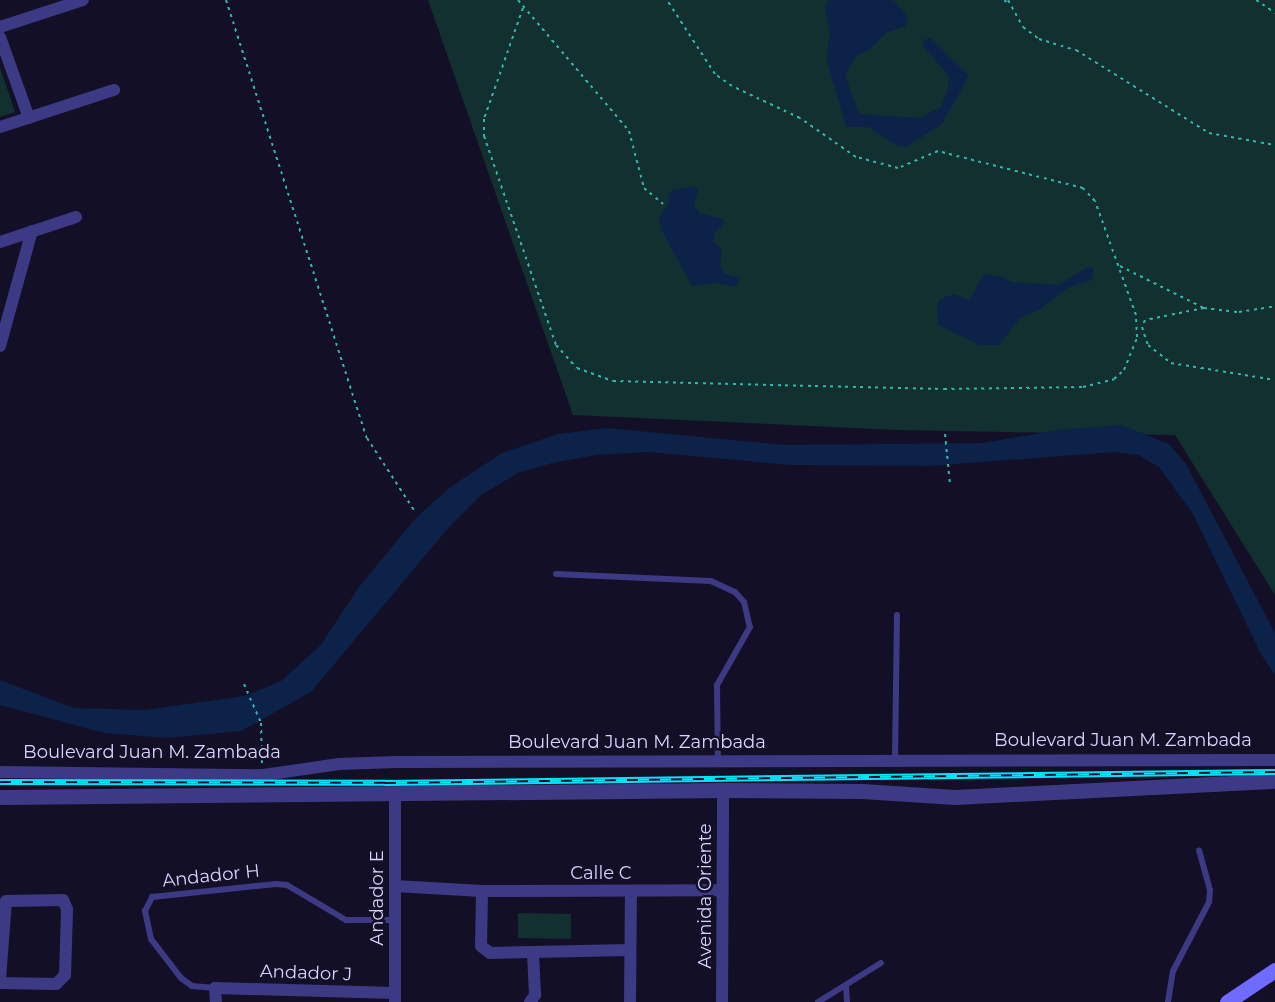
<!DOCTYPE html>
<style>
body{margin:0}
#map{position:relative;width:1275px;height:1002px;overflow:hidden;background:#130f26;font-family:Montserrat,sans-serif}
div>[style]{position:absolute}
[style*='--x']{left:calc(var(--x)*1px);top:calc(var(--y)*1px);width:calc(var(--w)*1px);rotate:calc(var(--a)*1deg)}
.green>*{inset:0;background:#12302f}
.water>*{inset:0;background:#0c2248}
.path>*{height:2px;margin-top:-1px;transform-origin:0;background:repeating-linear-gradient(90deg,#2fb8b0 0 3px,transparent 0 7.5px)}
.service>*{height:6px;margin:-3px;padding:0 3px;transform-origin:3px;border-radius:3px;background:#3d3a85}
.minor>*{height:12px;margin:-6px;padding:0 6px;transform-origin:6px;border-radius:6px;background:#3d3a85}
.tertiary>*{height:15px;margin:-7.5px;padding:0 7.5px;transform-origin:7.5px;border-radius:7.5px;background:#3d3a85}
.secondary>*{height:15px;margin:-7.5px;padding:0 7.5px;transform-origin:7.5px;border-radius:7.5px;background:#6f6bff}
.rail>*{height:6px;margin-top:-3px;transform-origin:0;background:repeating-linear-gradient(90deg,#130f26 0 11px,#00e5ff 0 22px);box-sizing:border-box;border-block:2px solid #00e5ff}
span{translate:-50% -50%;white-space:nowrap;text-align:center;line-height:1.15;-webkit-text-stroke:5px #130f26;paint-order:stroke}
.street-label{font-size:18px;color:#d9d4ff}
</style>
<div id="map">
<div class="green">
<i style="clip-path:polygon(428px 0,1275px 0,1275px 595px,1175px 435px,897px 430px,573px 415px)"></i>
<i style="clip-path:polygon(0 67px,15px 112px,0 117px)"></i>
<i style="clip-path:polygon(518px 913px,571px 914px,571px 939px,518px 938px)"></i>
</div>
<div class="water">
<i style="clip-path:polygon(829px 0,893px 0,908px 16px,906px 26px,887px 32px,869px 50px,857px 55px,845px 75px,859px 114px,920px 118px,941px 107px,948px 89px,949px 76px,922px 45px,923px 40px,931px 38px,969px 76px,942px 124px,906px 147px,895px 145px,868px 127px,846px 127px,826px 58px,830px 35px,825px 7px)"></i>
<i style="clip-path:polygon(694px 186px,698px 190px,694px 204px,699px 213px,723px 219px,724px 224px,714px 234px,714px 242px,722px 250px,720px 265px,725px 274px,740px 278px,736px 287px,717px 283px,692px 286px,662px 231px,659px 217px,668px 205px,670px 191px)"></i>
<i style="clip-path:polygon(1088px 267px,1094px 268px,1092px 280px,1069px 287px,1039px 310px,1020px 318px,999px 345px,980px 345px,938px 325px,937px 306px,940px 299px,954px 294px,969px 300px,984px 274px,1004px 277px,1011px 282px,1058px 285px)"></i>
<i style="clip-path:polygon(1122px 425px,1169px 444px,1186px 464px,1275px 633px,1275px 675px,1261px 654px,1193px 514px,1159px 467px,1138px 455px,1115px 452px,929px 466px,790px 465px,648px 452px,596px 455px,552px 463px,518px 473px,481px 495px,449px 527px,311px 692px,241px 731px,167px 738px,105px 733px,0 705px,0 680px,74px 708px,144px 710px,245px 696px,281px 681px,320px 646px,359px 587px,414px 520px,449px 488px,502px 453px,558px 434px,607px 428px,785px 445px,983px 443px,1057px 430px)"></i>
</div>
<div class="path">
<i style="--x:226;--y:0;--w:460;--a:72.2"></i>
<i style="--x:367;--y:438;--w:86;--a:56.9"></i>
<i style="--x:518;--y:0;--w:172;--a:49.7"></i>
<i style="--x:629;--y:131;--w:59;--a:75.3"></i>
<i style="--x:644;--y:188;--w:25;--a:40"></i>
<i style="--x:1004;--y:0;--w:6;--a:39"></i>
<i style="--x:1008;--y:0;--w:31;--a:61"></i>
<i style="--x:1023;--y:27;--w:20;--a:37"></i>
<i style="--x:1039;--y:39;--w:39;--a:17"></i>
<i style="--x:1076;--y:50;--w:157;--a:32"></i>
<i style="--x:1209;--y:133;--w:67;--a:10.3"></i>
<i style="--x:1256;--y:0;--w:23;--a:34"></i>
<i style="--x:523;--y:8;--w:118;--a:109.4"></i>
<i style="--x:484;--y:119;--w:17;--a:90"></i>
<i style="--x:484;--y:136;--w:221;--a:71"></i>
<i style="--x:556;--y:345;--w:31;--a:48"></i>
<i style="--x:577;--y:368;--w:38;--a:20"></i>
<i style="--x:613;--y:381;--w:331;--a:1.4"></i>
<i style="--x:944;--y:389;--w:139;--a:-0.8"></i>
<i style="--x:1083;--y:387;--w:32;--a:-14"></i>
<i style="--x:1114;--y:379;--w:13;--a:-42"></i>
<i style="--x:1124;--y:370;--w:35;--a:-68"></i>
<i style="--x:1137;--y:337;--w:22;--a:-93"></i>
<i style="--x:1136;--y:315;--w:121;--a:-109.8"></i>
<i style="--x:1095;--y:201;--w:18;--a:-133"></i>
<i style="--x:1083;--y:188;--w:150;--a:-165.7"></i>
<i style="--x:938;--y:151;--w:43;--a:157"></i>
<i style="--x:898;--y:168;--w:43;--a:-165.3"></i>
<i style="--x:856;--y:157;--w:68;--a:-145.1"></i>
<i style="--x:800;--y:118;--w:75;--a:-154.8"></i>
<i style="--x:732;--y:86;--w:21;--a:-145"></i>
<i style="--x:715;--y:74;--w:88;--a:-123"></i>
<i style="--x:1120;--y:266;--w:94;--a:26.6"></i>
<i style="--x:1204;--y:308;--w:35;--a:7"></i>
<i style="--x:1239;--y:312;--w:36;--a:-9"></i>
<i style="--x:1204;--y:308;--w:60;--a:168.5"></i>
<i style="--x:1145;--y:320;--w:8;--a:113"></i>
<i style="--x:1142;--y:327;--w:19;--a:72"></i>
<i style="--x:1148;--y:345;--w:29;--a:38"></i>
<i style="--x:1171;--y:363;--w:105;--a:9.3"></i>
<i style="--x:945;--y:434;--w:50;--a:84.3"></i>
<i style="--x:244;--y:684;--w:43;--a:66.4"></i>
<i style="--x:261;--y:723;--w:41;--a:88.6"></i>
</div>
<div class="service">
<i style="--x:556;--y:574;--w:155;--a:2.6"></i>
<i style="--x:711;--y:581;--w:26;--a:25"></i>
<i style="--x:735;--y:592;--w:13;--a:48"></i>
<i style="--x:744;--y:602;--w:26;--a:77"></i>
<i style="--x:750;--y:627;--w:67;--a:119.6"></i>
<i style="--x:717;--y:685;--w:77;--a:89.3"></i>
<i style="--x:895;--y:759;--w:144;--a:-89.2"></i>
<i style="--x:846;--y:987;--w:15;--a:86"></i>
<i style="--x:215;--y:988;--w:23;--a:-175"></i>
<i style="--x:192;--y:986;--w:14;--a:-144"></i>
<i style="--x:181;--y:978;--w:49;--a:-127.6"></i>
<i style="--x:151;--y:939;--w:29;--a:-102"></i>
<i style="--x:145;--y:911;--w:16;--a:-63"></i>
<i style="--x:152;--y:897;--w:125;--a:-6"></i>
<i style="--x:276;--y:884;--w:11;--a:5"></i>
<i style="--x:287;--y:885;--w:69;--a:30.7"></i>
<i style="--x:346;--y:920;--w:49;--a:0"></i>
<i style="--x:818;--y:1002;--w:74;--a:-31.8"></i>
<i style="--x:1168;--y:1002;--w:31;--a:-81"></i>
<i style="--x:1173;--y:971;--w:78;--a:-62.4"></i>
<i style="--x:1209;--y:902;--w:12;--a:-85"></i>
<i style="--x:1210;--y:890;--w:41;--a:-105.4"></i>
</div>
<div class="minor">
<i style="--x:0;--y:27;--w:87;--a:-18"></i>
<i style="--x:0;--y:37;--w:86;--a:70.3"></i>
<i style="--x:0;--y:127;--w:120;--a:-18"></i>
<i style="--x:0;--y:242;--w:80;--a:-18.2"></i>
<i style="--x:0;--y:346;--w:119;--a:-74.5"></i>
<i style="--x:0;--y:772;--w:263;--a:0.7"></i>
<i style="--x:263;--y:775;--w:77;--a:-8.2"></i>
<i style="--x:339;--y:764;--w:57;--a:-2"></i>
<i style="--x:396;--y:762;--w:879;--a:-0.13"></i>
<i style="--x:395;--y:795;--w:207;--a:90"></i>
<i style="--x:395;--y:886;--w:87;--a:3.3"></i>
<i style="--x:482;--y:891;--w:239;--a:-0.2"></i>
<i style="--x:482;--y:891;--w:55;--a:91"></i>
<i style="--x:481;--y:946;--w:11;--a:38"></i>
<i style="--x:490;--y:953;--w:140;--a:-1.2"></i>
<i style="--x:0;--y:979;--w:78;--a:-85.6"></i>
<i style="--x:6;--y:901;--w:57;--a:-1"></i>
<i style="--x:63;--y:900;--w:10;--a:66"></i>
<i style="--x:67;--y:909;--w:66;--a:91.7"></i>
<i style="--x:65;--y:975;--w:13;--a:135"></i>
<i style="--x:56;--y:984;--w:56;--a:-179"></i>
<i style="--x:216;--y:1002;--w:14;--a:-94"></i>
<i style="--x:215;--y:988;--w:180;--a:1.6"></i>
<i style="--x:530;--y:1002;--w:9;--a:-54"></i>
<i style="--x:535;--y:995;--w:42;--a:-92.7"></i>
<i style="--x:630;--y:1002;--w:111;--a:-89.5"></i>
<i style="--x:722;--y:1002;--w:212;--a:-89.7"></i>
</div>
<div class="tertiary">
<i style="--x:0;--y:797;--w:723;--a:-0.55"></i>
<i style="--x:723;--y:790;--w:139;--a:0.4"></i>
<i style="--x:862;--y:791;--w:93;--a:3.7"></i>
<i style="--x:955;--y:797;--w:320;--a:-2.9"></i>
</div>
<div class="secondary">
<i style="--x:1227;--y:1002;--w:58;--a:-33.7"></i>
</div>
<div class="rail">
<i style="--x:0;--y:782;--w:385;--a:0.1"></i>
<i style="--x:385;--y:783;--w:890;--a:-0.71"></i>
</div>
<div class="street-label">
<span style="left:1123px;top:740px">Boulevard Juan M. Zambada</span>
<span style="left:637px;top:742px">Boulevard Juan M. Zambada</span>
<span style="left:152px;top:752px">Boulevard Juan M. Zambada</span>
<span style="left:601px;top:873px">Calle C</span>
<span style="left:211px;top:876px;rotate:-6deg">Andador H</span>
<span style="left:705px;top:896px;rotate:-90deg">Avenida Oriente</span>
<span style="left:377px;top:898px;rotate:-90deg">Andador E</span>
<span style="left:306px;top:973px;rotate:2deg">Andador J</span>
</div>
</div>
